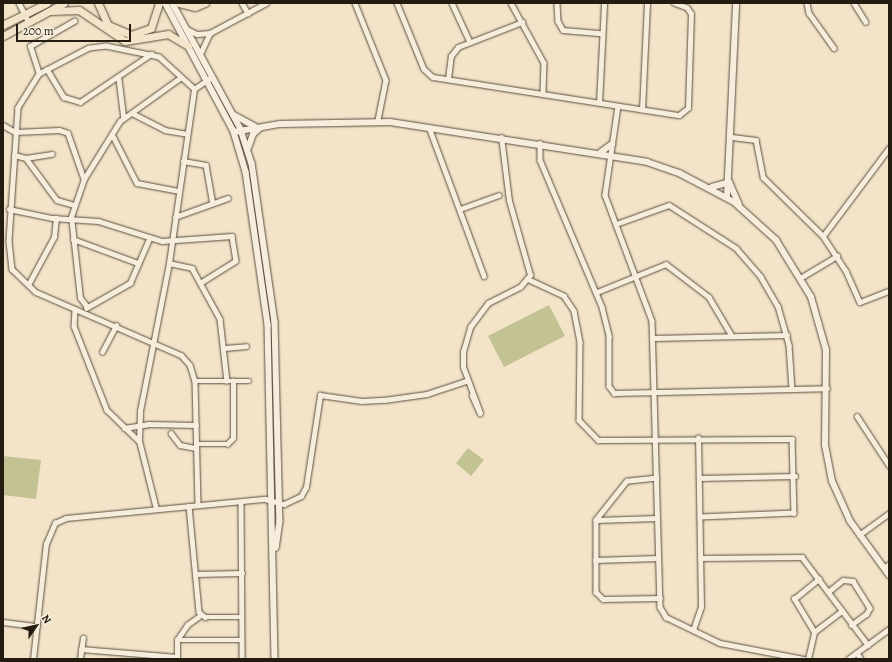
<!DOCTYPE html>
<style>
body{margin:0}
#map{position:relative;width:892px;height:662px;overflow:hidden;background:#f3e4c9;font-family:Alegreya,serif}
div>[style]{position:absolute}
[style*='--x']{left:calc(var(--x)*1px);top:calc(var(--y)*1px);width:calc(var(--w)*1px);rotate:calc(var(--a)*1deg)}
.green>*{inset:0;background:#c2c292}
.roads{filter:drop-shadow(0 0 1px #584e3f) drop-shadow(0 0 1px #584e3f)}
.minor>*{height:4.5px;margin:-2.25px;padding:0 2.25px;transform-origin:2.25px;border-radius:2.25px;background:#f7eddc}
.tertiary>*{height:5.5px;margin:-2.75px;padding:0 2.75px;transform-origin:2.75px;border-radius:2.75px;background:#f7eddc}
.secondary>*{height:6px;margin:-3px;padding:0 3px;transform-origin:3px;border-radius:3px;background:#f7eddc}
.trunk>*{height:7px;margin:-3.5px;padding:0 3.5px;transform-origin:3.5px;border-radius:3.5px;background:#f3e4c9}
span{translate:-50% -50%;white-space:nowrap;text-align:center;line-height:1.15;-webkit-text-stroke:3px #f7eddc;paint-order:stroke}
.frame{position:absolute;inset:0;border:4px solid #241c11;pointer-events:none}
.north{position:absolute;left:16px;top:606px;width:40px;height:40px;-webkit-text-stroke:3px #f7eddc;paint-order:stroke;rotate:56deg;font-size:11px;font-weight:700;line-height:16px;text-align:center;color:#241c11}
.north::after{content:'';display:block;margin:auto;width:14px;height:18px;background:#241c11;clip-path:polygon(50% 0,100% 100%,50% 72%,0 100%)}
.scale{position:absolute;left:16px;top:24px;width:115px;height:18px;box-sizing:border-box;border:2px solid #241c11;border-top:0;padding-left:5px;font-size:12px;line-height:14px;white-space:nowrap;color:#241c11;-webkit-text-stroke:3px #f7eddc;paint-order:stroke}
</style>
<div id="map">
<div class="green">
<i style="clip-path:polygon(549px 305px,565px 336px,504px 367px,488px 336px)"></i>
<i style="clip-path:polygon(468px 448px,484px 460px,471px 476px,456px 463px)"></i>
<i style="clip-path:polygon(3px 456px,41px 460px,36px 499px,3px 495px)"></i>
</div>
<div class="roads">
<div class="minor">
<i style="--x:19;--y:3;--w:22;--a:63"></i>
<i style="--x:242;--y:3;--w:12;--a:59"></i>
<i style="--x:355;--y:3;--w:83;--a:68.1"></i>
<i style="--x:386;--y:80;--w:41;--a:101.3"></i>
<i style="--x:397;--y:3;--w:71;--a:67.8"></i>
<i style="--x:424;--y:69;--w:12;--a:42"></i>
<i style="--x:433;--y:77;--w:249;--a:8.8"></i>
<i style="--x:679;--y:115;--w:11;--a:-38"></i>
<i style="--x:688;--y:108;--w:94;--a:-88.2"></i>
<i style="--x:691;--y:14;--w:7;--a:-124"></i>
<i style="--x:687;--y:8;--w:14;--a:-159"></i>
<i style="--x:452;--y:3;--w:43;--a:65.2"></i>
<i style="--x:511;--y:3;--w:68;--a:61.2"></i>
<i style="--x:544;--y:63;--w:31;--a:92"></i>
<i style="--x:557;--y:3;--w:18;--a:87"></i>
<i style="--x:558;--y:21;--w:10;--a:61"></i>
<i style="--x:563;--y:30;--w:38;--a:5"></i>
<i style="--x:807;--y:3;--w:10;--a:79"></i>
<i style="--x:809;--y:13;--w:43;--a:54.5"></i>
<i style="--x:854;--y:3;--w:22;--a:58"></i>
<i style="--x:187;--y:29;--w:11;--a:27"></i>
<i style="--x:197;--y:34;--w:13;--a:-4"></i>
<i style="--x:210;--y:33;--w:64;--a:-28.2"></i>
<i style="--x:201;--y:52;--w:21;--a:-65"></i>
<i style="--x:47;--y:69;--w:33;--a:59"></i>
<i style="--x:64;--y:97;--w:17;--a:17"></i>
<i style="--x:80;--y:102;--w:86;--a:-34.1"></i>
<i style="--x:39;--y:74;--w:29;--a:-108"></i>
<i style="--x:30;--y:46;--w:51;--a:-29.6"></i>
<i style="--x:119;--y:79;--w:39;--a:83"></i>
<i style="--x:448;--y:79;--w:23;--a:-83"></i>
<i style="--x:451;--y:56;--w:11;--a:-52"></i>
<i style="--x:458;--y:47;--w:69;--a:-21.3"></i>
<i style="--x:194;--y:89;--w:47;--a:-137.6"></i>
<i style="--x:159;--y:57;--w:54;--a:-168.3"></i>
<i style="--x:106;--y:46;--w:17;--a:173"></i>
<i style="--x:89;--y:48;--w:56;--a:152.5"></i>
<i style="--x:39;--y:74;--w:40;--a:122"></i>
<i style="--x:18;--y:108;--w:133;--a:93.9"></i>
<i style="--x:9;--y:241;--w:28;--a:84"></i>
<i style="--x:12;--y:269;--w:33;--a:44"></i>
<i style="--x:36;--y:292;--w:158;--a:23.5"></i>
<i style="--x:181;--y:355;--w:13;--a:48"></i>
<i style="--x:190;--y:365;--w:17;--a:73"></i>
<i style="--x:195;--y:381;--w:124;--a:88.6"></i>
<i style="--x:599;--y:103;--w:100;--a:-87.1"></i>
<i style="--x:618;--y:106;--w:90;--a:98.3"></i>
<i style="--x:605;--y:195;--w:134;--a:69.5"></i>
<i style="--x:652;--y:321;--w:286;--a:88.4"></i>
<i style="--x:660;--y:607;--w:12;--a:59"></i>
<i style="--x:666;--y:617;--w:60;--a:25.7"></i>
<i style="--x:720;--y:643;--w:86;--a:10.8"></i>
<i style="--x:642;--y:110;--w:107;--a:-87.3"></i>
<i style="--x:132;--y:113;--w:37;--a:27"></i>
<i style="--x:165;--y:130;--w:22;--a:10"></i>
<i style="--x:3;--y:125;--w:14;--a:30"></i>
<i style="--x:15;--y:132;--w:44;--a:-2.6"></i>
<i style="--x:59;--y:130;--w:9;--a:18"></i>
<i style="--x:68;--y:133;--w:49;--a:70.8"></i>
<i style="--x:429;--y:127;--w:159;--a:69.7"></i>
<i style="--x:112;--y:134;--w:55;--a:63"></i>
<i style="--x:137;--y:183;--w:43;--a:10.8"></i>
<i style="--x:732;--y:137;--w:24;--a:7"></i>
<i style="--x:756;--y:140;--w:38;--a:79"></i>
<i style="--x:763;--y:177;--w:84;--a:44.5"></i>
<i style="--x:823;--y:236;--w:42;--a:56.7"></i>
<i style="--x:846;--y:271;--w:34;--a:66"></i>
<i style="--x:860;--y:302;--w:31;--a:-21"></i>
<i style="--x:540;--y:143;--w:17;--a:90"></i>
<i style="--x:540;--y:160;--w:160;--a:67.1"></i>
<i style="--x:602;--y:307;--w:30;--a:76"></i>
<i style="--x:609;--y:336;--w:50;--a:90"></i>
<i style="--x:609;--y:386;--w:9;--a:54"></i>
<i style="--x:614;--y:393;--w:213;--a:-1.3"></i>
<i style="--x:14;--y:155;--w:12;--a:14"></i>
<i style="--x:26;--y:158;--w:52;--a:53.6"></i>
<i style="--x:57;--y:200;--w:18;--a:16"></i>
<i style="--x:26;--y:158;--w:26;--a:-9"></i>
<i style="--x:183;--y:161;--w:23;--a:10"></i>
<i style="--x:206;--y:165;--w:39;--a:80"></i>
<i style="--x:9;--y:209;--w:44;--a:11.8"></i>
<i style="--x:52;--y:218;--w:46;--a:3.7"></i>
<i style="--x:98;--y:221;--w:67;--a:17.4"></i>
<i style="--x:162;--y:241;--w:70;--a:-4.1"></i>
<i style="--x:232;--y:236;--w:25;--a:81"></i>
<i style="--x:236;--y:261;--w:41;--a:147.8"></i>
<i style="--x:460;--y:209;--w:41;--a:-19.7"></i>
<i style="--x:175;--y:217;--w:56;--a:-19.7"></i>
<i style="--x:616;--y:224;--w:56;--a:-19.7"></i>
<i style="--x:669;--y:205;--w:80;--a:32.7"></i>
<i style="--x:736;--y:248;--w:38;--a:49"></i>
<i style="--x:761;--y:277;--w:34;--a:60"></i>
<i style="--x:778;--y:306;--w:41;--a:74.2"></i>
<i style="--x:789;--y:345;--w:44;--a:86.1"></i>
<i style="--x:823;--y:236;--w:110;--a:-53.1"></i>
<i style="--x:73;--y:239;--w:69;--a:20.3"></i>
<i style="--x:169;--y:263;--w:24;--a:12"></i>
<i style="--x:192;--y:268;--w:58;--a:61.2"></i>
<i style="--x:220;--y:319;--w:62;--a:83.6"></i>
<i style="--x:802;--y:277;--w:41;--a:-31"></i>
<i style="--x:528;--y:279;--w:40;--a:25"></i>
<i style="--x:564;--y:296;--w:18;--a:56"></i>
<i style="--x:574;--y:311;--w:32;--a:79"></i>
<i style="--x:580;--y:342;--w:78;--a:90.7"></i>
<i style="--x:579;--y:420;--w:28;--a:46"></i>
<i style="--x:598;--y:440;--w:194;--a:-0.3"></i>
<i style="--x:792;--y:439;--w:74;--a:88.5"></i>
<i style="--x:794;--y:513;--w:94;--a:177.6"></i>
<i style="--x:28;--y:285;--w:55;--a:-61.6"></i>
<i style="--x:54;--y:237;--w:19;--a:-84"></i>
<i style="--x:597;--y:292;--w:74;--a:-22.1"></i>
<i style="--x:666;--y:264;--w:54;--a:37.5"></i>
<i style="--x:709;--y:297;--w:45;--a:59.5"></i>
<i style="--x:87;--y:307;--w:11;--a:-128"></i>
<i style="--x:80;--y:298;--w:81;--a:-96.3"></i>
<i style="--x:71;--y:217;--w:40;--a:-71.1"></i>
<i style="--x:84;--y:179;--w:68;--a:-58.2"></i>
<i style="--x:120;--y:121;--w:74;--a:-35.6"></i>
<i style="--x:86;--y:308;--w:51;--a:-29.6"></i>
<i style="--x:130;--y:283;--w:48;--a:-66.6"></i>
<i style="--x:75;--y:309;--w:17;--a:93"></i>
<i style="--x:74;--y:326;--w:90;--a:68.6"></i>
<i style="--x:107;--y:410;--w:45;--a:44.1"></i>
<i style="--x:654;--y:338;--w:133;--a:-1.3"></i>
<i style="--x:225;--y:348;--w:21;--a:-5"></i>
<i style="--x:102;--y:352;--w:30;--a:-62"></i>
<i style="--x:195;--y:381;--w:54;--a:0"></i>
<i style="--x:472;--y:395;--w:20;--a:66"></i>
<i style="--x:480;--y:413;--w:49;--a:-110.3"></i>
<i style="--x:463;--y:367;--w:15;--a:-90"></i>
<i style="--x:463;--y:352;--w:26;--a:-74"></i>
<i style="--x:470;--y:327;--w:30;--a:-53"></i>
<i style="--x:488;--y:303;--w:36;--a:-27"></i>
<i style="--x:520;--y:287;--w:16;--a:-50"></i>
<i style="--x:530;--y:275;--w:77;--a:-105.8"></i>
<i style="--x:509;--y:201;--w:64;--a:-97.1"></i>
<i style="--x:857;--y:416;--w:59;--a:56.9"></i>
<i style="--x:124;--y:428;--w:24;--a:-9"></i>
<i style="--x:148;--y:424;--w:48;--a:1.2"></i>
<i style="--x:171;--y:433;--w:15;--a:53"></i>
<i style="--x:180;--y:445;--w:16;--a:11"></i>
<i style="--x:196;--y:444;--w:31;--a:0"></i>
<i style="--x:227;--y:444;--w:8;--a:-45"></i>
<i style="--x:233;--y:438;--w:57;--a:-90"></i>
<i style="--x:657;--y:478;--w:30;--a:174"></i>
<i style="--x:627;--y:481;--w:50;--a:128.5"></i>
<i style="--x:596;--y:520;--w:72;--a:90"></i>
<i style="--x:596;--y:592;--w:10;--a:45"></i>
<i style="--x:603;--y:599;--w:57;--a:-1"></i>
<i style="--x:699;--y:478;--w:96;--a:-1.2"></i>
<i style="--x:241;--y:502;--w:157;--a:89.6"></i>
<i style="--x:189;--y:506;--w:106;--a:84.6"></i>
<i style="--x:199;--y:612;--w:8;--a:40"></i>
<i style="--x:205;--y:617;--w:36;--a:0"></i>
<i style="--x:156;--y:509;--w:70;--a:-104"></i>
<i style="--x:139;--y:441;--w:30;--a:-88"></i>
<i style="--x:140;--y:411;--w:151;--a:-78.9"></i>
<i style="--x:169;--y:263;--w:176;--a:-81.8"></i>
<i style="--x:194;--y:89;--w:18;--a:-34"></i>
<i style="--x:596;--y:520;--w:61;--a:-1.9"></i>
<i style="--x:859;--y:535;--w:37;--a:-36"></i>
<i style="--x:700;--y:558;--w:102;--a:-0.6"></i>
<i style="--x:802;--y:557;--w:110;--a:53.1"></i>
<i style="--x:595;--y:560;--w:63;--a:-1.8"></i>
<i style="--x:884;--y:568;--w:6;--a:-39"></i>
<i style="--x:195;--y:574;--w:47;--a:-1.2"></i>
<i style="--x:828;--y:592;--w:19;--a:-39"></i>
<i style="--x:843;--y:580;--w:10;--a:6"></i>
<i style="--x:853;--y:581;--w:32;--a:58"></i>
<i style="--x:870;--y:608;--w:7;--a:117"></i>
<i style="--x:867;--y:614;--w:19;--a:144"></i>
<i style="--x:3;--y:622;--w:34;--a:7"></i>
<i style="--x:693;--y:630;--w:24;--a:-71"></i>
<i style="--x:701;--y:607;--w:169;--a:-91"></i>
<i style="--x:814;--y:632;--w:39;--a:-121"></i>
<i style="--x:794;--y:599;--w:32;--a:-39"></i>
<i style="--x:177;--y:640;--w:64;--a:0"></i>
<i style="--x:81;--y:649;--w:96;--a:4.8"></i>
<i style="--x:857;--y:653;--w:7;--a:56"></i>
<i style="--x:33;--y:659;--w:116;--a:-83.6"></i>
<i style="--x:46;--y:544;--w:23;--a:-67"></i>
<i style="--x:55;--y:523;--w:12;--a:-24"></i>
<i style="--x:66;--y:518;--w:200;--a:-5.5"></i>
<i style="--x:265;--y:499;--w:20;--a:15"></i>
<i style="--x:284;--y:504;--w:19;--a:-25"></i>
<i style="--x:301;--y:496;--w:10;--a:-61"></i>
<i style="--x:306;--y:487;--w:93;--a:-81.3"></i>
<i style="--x:320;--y:395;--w:42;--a:8.1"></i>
<i style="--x:362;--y:401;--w:22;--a:-3"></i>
<i style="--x:384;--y:400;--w:43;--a:-7.9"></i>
<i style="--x:427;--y:394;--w:41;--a:-18.4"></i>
<i style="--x:80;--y:659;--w:21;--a:-82"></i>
<i style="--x:177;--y:659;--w:19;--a:-90"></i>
<i style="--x:177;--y:640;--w:18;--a:-56"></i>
<i style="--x:187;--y:625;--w:17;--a:-36"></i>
<i style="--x:808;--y:659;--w:28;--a:-77"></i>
<i style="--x:814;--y:632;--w:35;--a:-37"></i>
<i style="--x:848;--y:659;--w:51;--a:-36.2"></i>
</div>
<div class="tertiary">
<i style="--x:241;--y:130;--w:35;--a:72"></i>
<i style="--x:252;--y:163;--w:161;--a:81.8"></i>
<i style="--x:275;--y:322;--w:199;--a:88.6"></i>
<i style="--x:280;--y:521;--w:27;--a:98"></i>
<i style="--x:234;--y:132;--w:42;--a:73.3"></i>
<i style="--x:246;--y:172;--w:155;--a:81.8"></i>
<i style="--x:268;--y:325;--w:334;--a:88.8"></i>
<i style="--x:727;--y:197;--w:194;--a:-87.3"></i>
</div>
<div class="secondary">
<i style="--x:165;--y:3;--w:146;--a:61.9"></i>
<i style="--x:234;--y:132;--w:47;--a:-9.9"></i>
<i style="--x:280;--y:124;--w:110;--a:-1"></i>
<i style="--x:390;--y:122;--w:260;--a:8.8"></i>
<i style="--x:647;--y:162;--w:34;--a:19"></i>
<i style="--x:679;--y:173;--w:62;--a:27.8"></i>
<i style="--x:734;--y:202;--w:57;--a:42.1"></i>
<i style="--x:776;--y:240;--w:67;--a:58.4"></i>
<i style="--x:811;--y:297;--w:55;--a:74.2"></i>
<i style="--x:826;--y:350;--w:95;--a:90.6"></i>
<i style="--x:825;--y:445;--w:37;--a:79"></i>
<i style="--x:832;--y:481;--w:44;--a:65.8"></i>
<i style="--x:850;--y:521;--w:67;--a:54.2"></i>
<i style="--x:172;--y:3;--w:145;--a:61.5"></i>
<i style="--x:234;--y:115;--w:25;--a:29"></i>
<i style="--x:248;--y:148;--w:15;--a:-70"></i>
<i style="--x:253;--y:134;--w:9;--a:-41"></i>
<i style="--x:601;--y:152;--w:14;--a:-36"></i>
<i style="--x:712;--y:187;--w:18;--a:-16"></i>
<i style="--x:729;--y:182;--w:24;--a:66"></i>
</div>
<div class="trunk">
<i style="--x:98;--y:3;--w:24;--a:66"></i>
<i style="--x:108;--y:25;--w:25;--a:23"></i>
<i style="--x:131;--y:35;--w:21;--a:-19"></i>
<i style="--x:151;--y:28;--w:26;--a:-72"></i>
<i style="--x:179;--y:3;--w:16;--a:14"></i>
<i style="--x:195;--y:7;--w:11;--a:-22"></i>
<i style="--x:51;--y:11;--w:28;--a:-2"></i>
<i style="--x:79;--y:10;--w:55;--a:34"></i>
<i style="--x:125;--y:41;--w:44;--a:-9.2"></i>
<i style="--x:168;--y:34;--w:23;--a:31"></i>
<i style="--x:3;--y:25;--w:49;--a:-26.6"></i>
<i style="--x:3;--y:36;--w:69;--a:-28.4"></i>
</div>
</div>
<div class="frame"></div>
<div class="north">N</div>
<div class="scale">200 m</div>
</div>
